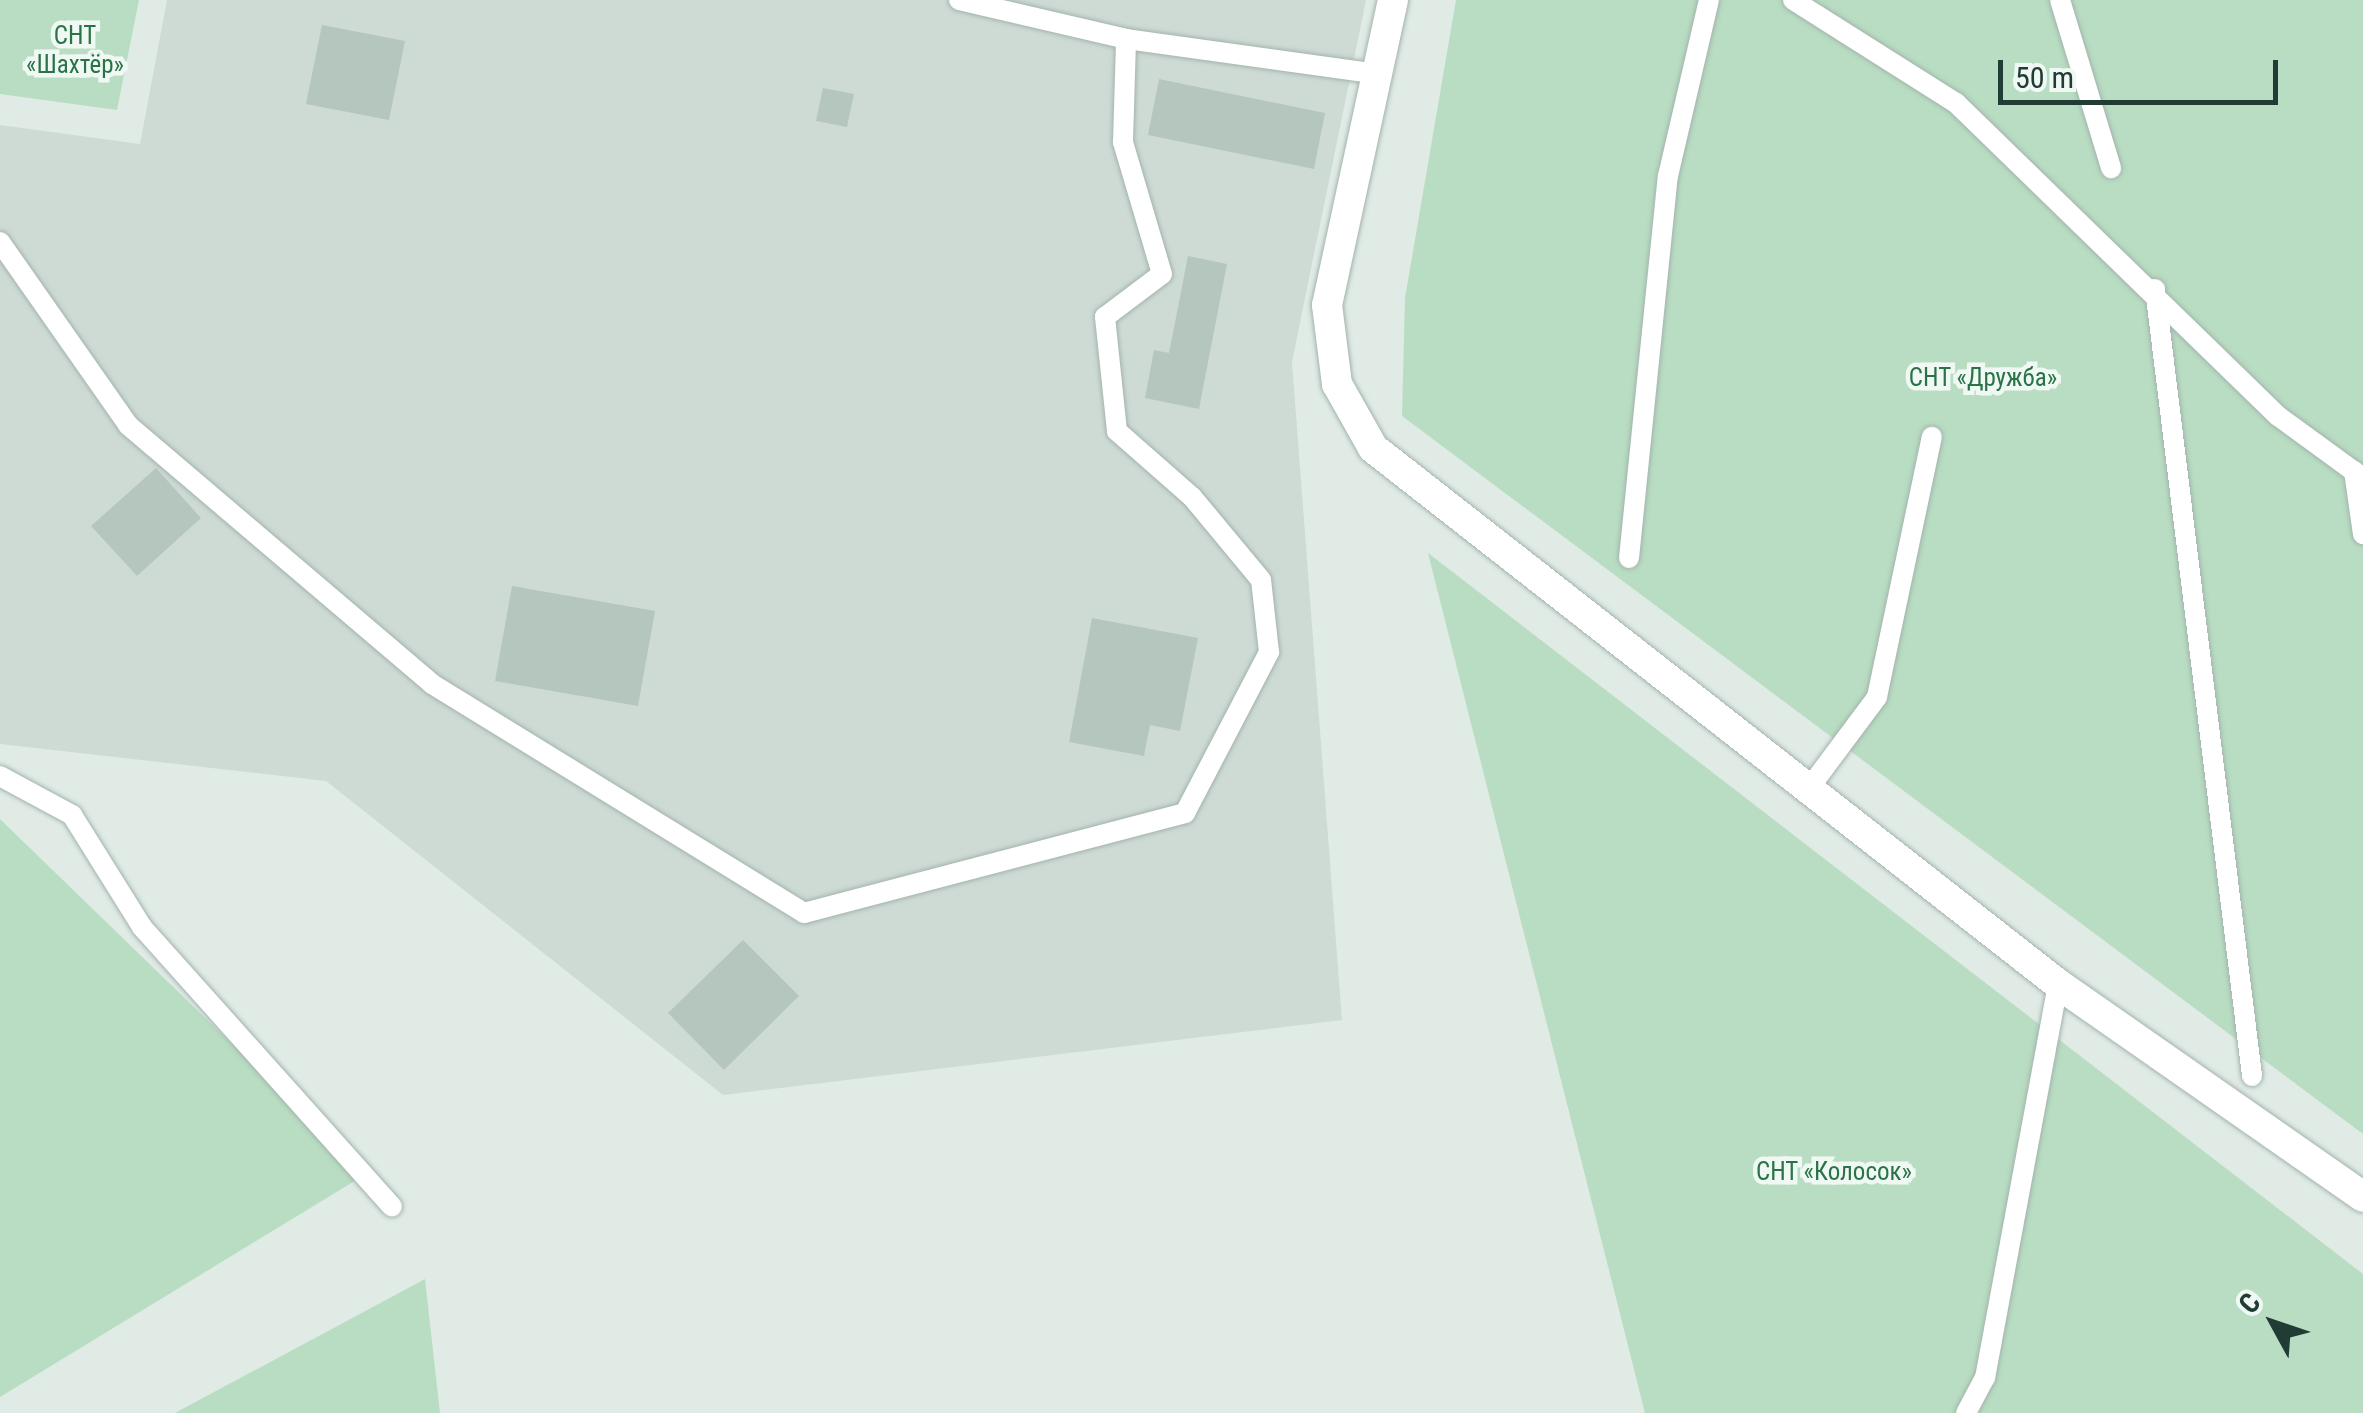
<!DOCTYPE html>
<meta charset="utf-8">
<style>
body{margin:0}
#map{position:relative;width:2363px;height:1413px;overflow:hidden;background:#e0ebe6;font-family:"Roboto Condensed",sans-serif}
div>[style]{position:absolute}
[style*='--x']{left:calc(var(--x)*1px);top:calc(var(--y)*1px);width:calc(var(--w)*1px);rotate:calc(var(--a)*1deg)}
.built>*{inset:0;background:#cedbd5}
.green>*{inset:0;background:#b8ddc2}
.building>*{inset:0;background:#b5c6bf}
.roads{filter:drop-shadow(0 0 2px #a3b3ad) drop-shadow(0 0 2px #a3b3ad)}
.lane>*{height:20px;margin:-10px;padding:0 10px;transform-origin:10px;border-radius:10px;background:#fff}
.secondary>*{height:30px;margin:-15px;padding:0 15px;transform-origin:15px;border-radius:15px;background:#fff}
span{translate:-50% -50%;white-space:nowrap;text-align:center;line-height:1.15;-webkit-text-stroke:9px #f0f8f4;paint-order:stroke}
.park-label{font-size:25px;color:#2a7347}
.north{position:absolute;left:2223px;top:1273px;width:100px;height:100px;-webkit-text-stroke:8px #f0f8f4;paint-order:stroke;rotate:310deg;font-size:28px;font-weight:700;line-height:40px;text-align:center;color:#203c35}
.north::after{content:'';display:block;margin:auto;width:35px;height:45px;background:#203c35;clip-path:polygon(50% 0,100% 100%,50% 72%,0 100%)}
.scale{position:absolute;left:1998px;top:60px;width:280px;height:45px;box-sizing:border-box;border:5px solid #203c35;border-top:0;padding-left:12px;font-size:30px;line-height:35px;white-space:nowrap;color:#203c35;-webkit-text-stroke:8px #f0f8f4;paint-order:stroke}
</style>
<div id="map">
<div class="built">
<i style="clip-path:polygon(167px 0,1366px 0,1292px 362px,1342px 1020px,723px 1095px,326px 781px,0 744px,0 125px,140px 144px)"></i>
</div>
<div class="green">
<i style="clip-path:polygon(0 0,139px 0,117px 110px,0 94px)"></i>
<i style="clip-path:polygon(1456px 0,2363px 0,2363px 1134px,1402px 416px,1405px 298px)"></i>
<i style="clip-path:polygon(1428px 553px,2363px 1274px,2363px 1413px,1645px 1413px)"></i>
<i style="clip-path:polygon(0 819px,366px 1174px,0 1397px)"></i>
<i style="clip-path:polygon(425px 1279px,440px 1413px,175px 1413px)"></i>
</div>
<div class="building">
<i style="clip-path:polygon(322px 25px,405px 41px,389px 120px,306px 104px)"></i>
<i style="clip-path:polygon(1159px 79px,1325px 113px,1314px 169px,1148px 135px)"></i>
<i style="clip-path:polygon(823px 88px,854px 94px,847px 127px,816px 121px)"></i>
<i style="clip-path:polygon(1188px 256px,1227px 264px,1199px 409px,1145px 398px,1154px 350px,1169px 353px)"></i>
<i style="clip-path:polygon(156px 468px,201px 518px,137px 576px,91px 526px)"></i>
<i style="clip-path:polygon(512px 586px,655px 611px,638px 706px,495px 681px)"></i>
<i style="clip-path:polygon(1092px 618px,1198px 638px,1180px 731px,1150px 725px,1144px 756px,1069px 742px)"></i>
<i style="clip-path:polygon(743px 940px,799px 996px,724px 1070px,668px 1013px)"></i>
</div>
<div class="roads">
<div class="lane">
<i style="--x:959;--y:0;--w:171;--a:13.1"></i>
<i style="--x:1793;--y:0;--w:193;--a:32.3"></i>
<i style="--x:1956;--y:103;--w:449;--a:44.2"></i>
<i style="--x:2278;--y:416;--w:105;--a:36.1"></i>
<i style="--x:2060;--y:0;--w:176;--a:73.1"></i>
<i style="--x:0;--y:242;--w:223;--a:55"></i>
<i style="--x:128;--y:425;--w:399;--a:40.4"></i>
<i style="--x:432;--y:684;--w:437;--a:31.6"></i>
<i style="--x:804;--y:913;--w:394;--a:-14.7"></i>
<i style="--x:1185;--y:813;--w:182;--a:-62.4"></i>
<i style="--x:1269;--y:652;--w:72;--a:-96.3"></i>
<i style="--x:1261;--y:580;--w:108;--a:-129.7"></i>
<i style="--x:1192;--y:497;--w:100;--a:-138.7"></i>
<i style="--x:1117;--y:431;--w:115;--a:-96"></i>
<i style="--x:1105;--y:317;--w:71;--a:-37"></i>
<i style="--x:1162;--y:274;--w:138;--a:-106.5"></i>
<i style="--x:1123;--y:142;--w:103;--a:-88.3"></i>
<i style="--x:1126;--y:39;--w:253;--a:7.9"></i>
<i style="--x:2155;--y:289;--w:793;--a:82.97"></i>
<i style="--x:2354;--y:471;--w:64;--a:81.9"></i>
<i style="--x:1629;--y:558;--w:384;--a:-84.2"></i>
<i style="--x:1668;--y:176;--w:181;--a:-76.9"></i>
<i style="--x:0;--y:776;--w:82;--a:28.4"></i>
<i style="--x:72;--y:815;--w:132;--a:58"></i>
<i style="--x:142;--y:927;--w:375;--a:48.2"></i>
<i style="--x:1807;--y:791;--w:117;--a:-53.3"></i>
<i style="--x:1877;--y:697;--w:266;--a:-78.1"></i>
<i style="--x:1966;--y:1413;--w:40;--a:-62"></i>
<i style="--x:1985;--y:1378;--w:401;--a:-79.5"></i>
</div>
<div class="secondary">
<i style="--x:1393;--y:0;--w:312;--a:102.2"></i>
<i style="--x:1327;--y:305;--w:80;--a:82.8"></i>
<i style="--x:1337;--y:384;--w:73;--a:60.6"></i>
<i style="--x:1373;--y:448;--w:870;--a:38.04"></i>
<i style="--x:2058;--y:984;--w:372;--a:34.9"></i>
</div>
</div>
<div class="park-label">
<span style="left:75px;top:51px">СНТ<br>«Шахтёр»</span>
<span style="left:1983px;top:378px">СНТ «Дружба»</span>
<span style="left:1834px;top:1172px">СНТ «Колосок»</span>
</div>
<div class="north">С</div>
<div class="scale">50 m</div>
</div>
